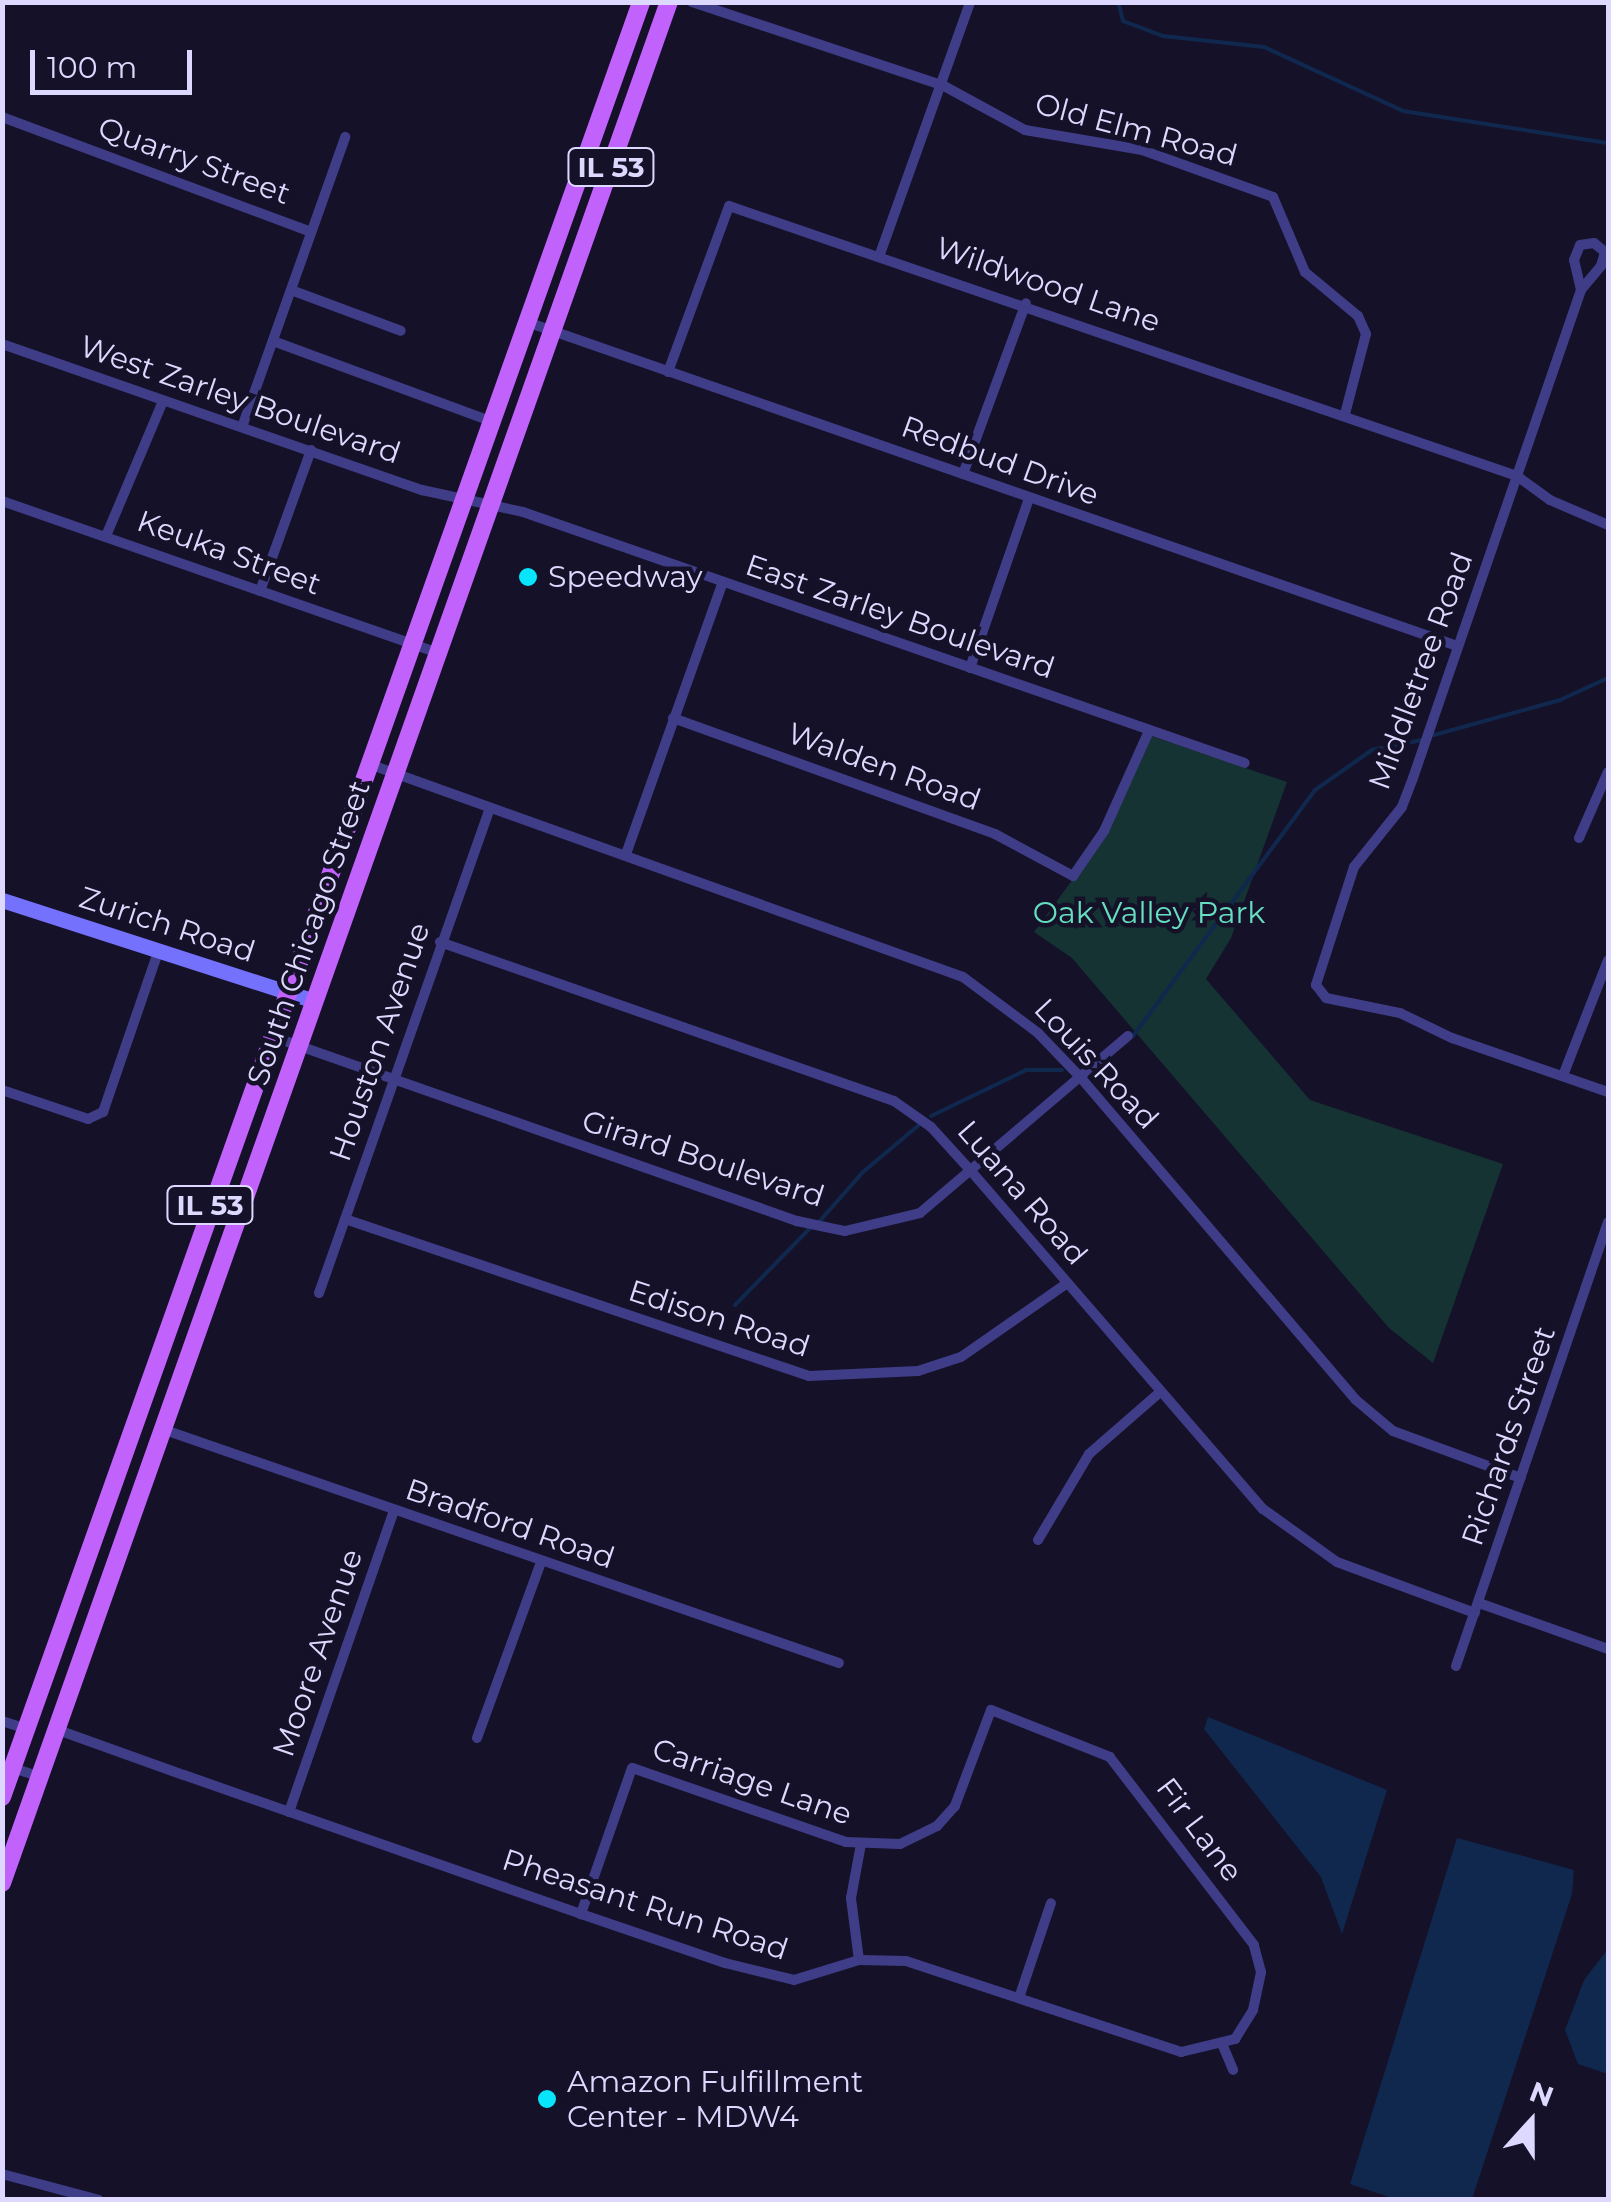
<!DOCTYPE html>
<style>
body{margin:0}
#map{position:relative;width:1611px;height:2202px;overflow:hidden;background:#151129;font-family:Montserrat,sans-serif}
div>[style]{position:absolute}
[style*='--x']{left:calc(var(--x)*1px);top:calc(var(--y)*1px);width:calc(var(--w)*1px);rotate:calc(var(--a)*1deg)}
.green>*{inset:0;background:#143332}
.water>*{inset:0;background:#10284e}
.stream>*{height:4px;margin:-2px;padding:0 2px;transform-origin:2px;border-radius:2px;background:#10284e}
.street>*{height:10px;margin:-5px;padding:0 5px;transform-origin:5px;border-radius:5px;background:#3f3d87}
.secondary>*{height:15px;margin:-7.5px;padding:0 7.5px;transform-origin:7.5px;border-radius:7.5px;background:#7472fd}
.primary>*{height:18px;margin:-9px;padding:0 9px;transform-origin:9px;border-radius:9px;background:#c262fd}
.dots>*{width:28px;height:28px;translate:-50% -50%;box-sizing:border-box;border:5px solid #151129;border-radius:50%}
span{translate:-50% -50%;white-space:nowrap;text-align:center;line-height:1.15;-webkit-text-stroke:9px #151129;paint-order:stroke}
.shield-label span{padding:2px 8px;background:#151129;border:2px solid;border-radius:8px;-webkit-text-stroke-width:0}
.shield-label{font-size:28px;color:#ddd9fe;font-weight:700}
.street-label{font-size:30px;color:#ddd9fe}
.poi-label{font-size:30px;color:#ddd9fe}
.left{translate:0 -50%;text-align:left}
.park-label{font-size:30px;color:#65dfc0}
.frame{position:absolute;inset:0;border:5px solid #ddd9fe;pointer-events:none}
.north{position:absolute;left:1481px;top:2072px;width:100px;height:100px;-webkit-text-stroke:8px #151129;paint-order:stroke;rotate:21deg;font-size:28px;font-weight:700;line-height:40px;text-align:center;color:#ddd9fe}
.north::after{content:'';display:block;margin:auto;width:35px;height:45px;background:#ddd9fe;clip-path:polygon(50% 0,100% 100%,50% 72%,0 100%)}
.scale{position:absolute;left:30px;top:50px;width:162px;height:45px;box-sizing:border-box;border:5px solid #ddd9fe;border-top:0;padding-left:12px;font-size:30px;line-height:35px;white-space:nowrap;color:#ddd9fe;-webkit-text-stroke:8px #151129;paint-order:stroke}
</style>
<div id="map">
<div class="green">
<i style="clip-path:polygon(1151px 736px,1287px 782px,1231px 938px,1206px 979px,1310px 1100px,1503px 1164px,1433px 1363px,1389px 1328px,1072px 958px,1034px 932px,1109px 830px)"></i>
</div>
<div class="water">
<i style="clip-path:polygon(1208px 1717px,1387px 1790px,1342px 1934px,1321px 1877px,1204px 1729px)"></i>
<i style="clip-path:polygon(1457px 1838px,1574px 1870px,1572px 1894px,1472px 2199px,1395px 2199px,1350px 2184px)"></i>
<i style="clip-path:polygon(1608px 1949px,1608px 2074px,1578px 2064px,1565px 2030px,1584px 1980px)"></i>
</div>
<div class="stream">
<i style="--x:1118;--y:2;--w:20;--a:75"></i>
<i style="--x:1123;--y:21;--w:43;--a:20.6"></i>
<i style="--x:1163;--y:36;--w:102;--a:6.2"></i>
<i style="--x:1264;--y:47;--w:153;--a:24.7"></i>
<i style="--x:1403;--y:111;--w:207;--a:8.9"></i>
<i style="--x:1434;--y:735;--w:131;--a:-15.5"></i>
<i style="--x:1560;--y:700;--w:53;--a:-24.6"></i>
<i style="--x:1133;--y:1036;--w:306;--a:-53.5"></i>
<i style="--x:1315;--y:790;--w:70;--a:-35.1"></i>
<i style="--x:1372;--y:750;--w:51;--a:-11.3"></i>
<i style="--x:931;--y:1116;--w:106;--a:-25.8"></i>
<i style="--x:1026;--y:1070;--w:36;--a:0"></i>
<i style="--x:819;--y:1222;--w:67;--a:-48.7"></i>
<i style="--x:863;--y:1172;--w:75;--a:-40.1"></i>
<i style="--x:735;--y:1305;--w:109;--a:-45.7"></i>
</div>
<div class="street">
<i style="--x:692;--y:2;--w:266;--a:18.4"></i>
<i style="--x:944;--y:86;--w:92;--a:28.5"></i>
<i style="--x:1025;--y:130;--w:119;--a:9.7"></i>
<i style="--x:1142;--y:150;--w:139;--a:19.7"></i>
<i style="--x:1273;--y:197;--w:82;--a:66.9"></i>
<i style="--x:1305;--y:272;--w:69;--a:39.7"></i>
<i style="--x:1358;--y:316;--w:20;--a:66"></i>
<i style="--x:1366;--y:334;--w:83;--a:104.7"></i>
<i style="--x:2;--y:117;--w:330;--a:20.4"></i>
<i style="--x:880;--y:254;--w:268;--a:-70.3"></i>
<i style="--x:291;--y:290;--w:117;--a:20.4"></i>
<i style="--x:1581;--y:290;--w:31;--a:-103"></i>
<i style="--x:1574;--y:260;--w:16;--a:-68"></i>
<i style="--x:1580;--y:245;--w:14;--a:-8"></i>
<i style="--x:1594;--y:243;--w:14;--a:39"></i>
<i style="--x:1605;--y:252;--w:15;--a:106"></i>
<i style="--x:1601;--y:266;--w:31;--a:130"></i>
<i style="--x:1581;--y:290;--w:516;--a:109"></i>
<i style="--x:1413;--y:778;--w:31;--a:111"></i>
<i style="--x:1402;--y:807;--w:77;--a:128.7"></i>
<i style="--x:1354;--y:867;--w:124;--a:107.9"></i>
<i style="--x:1316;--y:985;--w:16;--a:52"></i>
<i style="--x:1326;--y:998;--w:76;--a:11.5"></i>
<i style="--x:1400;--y:1013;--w:58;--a:25.7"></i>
<i style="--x:1452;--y:1038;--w:165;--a:19.1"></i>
<i style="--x:527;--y:322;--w:985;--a:19.21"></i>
<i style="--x:273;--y:341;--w:232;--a:20.2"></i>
<i style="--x:2;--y:344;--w:445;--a:19.2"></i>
<i style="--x:422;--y:490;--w:103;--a:12.3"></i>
<i style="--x:523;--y:512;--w:764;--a:19.17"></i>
<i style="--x:668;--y:372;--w:177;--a:-69.8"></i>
<i style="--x:729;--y:206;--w:833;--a:18.91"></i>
<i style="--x:1517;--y:476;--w:41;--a:36"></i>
<i style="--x:1550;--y:500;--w:63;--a:23.3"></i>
<i style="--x:242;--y:427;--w:308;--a:-70.4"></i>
<i style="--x:963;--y:474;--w:182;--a:-69.8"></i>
<i style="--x:2;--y:501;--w:462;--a:19.2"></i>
<i style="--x:106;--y:536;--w:147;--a:-67.1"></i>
<i style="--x:260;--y:591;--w:150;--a:-70.1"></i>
<i style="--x:970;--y:668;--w:179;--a:-70.8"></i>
<i style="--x:673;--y:718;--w:342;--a:19.8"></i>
<i style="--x:995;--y:834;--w:89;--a:28.3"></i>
<i style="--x:1073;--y:876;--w:55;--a:-55.4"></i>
<i style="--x:1104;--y:831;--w:110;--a:-65.8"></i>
<i style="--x:369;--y:764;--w:631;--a:19.73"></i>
<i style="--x:963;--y:977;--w:94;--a:36.7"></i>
<i style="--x:1038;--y:1033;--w:62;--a:46.3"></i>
<i style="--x:1081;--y:1078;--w:423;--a:49.5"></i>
<i style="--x:1356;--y:1400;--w:48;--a:40"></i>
<i style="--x:1393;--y:1431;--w:136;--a:20.2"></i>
<i style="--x:1579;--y:838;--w:72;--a:-66.3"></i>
<i style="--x:626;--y:854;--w:289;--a:-70.4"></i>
<i style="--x:440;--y:942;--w:481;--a:19.3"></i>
<i style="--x:894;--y:1101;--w:45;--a:35.1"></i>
<i style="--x:931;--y:1127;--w:59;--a:47.7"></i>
<i style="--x:971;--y:1171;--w:447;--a:49.2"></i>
<i style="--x:1263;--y:1509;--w:91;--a:35.6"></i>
<i style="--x:1337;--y:1562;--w:147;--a:20.3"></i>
<i style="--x:271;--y:1036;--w:558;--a:19.38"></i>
<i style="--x:797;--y:1221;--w:49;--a:11.8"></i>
<i style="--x:845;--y:1231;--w:77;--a:-13.5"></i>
<i style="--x:920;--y:1213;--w:273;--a:-40.4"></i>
<i style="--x:1564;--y:1073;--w:121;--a:-68.7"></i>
<i style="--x:2;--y:1090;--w:91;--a:18.6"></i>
<i style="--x:88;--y:1119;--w:17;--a:-25"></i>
<i style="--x:103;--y:1112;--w:169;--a:-71"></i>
<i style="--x:345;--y:1219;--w:490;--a:18.7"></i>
<i style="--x:809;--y:1376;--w:109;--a:-2.6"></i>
<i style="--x:918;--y:1371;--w:45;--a:-18"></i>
<i style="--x:961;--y:1357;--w:128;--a:-34.8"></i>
<i style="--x:319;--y:1293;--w:514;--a:-70.58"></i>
<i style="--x:165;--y:1430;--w:713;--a:19.07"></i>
<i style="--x:1038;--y:1540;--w:100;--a:-59.3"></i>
<i style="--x:1089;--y:1454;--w:94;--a:-41.1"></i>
<i style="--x:1479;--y:1603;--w:137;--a:19.6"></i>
<i style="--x:1456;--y:1666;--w:469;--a:-71.1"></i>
<i style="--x:2;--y:1721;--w:25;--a:18"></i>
<i style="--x:58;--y:1730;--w:134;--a:19.7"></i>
<i style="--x:184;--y:1775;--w:421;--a:19.3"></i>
<i style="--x:581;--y:1914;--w:152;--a:18.8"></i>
<i style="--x:725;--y:1963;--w:71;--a:13.8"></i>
<i style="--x:794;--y:1980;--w:68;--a:-17.1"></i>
<i style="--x:859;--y:1960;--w:47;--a:1.2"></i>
<i style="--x:906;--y:1961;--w:290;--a:18.3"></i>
<i style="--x:1181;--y:2052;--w:56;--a:-13.5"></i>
<i style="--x:1235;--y:2039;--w:34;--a:-58"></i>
<i style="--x:1253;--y:2010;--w:39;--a:-78"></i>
<i style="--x:1261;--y:1972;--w:28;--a:-105"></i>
<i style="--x:1254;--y:1945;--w:237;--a:-127.5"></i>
<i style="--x:1110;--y:1757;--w:128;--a:-158.4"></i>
<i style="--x:991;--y:1710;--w:103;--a:110.6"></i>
<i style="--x:955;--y:1806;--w:27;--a:132"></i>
<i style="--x:937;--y:1826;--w:41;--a:154.1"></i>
<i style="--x:900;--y:1844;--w:54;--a:-177.9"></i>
<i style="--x:846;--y:1842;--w:226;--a:-160.9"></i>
<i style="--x:632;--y:1768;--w:155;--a:109.3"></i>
<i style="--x:477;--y:1738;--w:187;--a:-70"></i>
<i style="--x:13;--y:1768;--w:28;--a:18"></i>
<i style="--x:289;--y:1812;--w:319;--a:-70.8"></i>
<i style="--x:859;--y:1960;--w:63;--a:-97.4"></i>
<i style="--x:851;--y:1898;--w:55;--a:-79.5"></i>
<i style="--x:1019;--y:1998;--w:100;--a:-71.4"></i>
<i style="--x:1223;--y:2046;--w:26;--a:67"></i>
<i style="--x:2;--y:2174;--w:100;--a:15"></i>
</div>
<div class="secondary">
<i style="--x:2;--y:900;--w:329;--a:17.9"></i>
</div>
<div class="primary">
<i style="--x:2;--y:1797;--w:1905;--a:-70.4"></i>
<i style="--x:2;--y:1883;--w:1996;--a:-70.48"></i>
</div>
<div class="dots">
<i style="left:528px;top:577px;background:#08e5fb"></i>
<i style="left:547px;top:2099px;background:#08e5fb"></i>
</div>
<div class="shield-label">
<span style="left:611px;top:167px">IL 53</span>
<span style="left:210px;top:1205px">IL 53</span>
</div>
<div class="street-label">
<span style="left:1136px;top:130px;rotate:15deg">Old Elm Road</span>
<span style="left:194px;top:161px;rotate:20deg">Quarry Street</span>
<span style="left:1048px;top:285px;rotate:19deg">Wildwood Lane</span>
<span style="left:240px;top:400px;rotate:19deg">West Zarley Boulevard</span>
<span style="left:1000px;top:461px;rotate:20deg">Redbud Drive</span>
<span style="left:229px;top:553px;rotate:20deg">Keuka Street</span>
<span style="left:900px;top:617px;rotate:19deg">East Zarley Boulevard</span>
<span style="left:1421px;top:671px;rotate:-70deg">Middletree Road</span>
<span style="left:884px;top:767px;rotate:20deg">Walden Road</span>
<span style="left:167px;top:925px;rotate:18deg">Zurich Road</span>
<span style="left:309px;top:933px;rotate:-71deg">South Chicago Street</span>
<span style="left:380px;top:1042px;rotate:-71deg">Houston Avenue</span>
<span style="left:1096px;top:1064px;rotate:47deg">Louis Road</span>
<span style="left:703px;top:1159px;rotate:18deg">Girard Boulevard</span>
<span style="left:1022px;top:1193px;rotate:49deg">Luana Road</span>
<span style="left:719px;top:1319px;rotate:18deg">Edison Road</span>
<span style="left:1509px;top:1436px;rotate:-71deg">Richards Street</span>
<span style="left:510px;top:1524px;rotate:19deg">Bradford Road</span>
<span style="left:318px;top:1653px;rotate:-71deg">Moore Avenue</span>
<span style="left:752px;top:1782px;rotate:19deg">Carriage Lane</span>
<span style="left:1199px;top:1830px;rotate:53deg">Fir Lane</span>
<span style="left:645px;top:1905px;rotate:18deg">Pheasant Run Road</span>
</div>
<div class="poi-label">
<span class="left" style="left:548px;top:577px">Speedway</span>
<span class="left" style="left:567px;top:2099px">Amazon Fulfillment<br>Center - MDW4</span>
</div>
<div class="park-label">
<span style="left:1149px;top:913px">Oak Valley Park</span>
</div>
<div class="frame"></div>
<div class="north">N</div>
<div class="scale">100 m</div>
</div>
